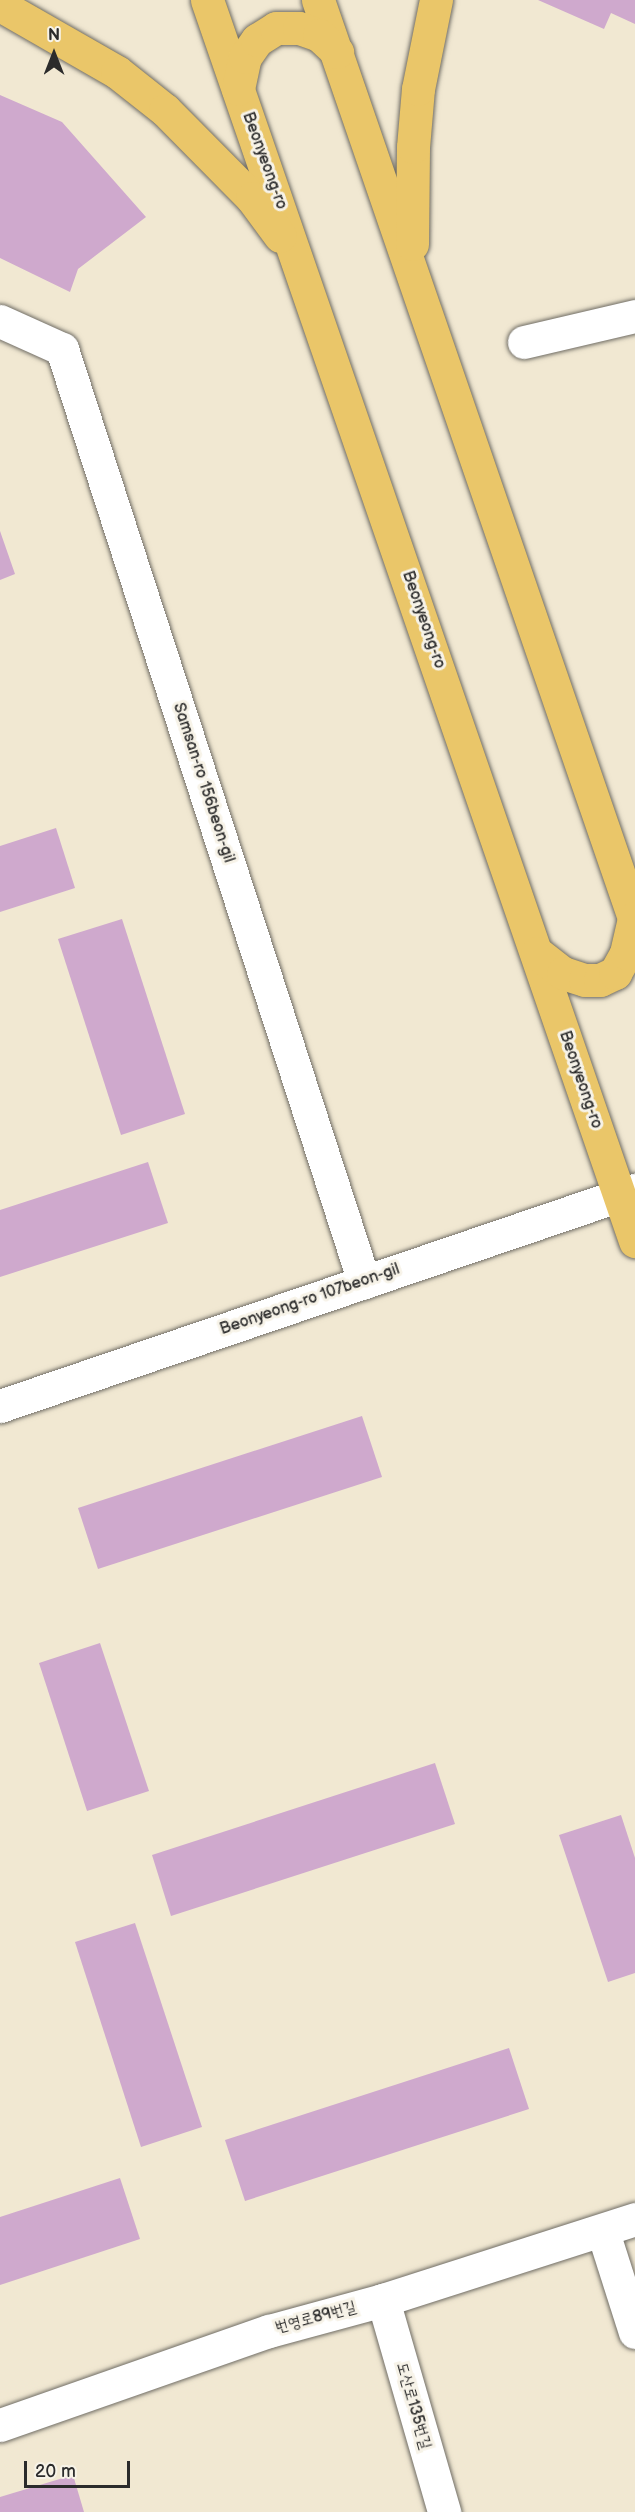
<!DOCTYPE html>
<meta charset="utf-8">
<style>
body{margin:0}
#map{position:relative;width:635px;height:2512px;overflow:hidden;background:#f1e8d2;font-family:"Balsamiq Sans","Poor Story",sans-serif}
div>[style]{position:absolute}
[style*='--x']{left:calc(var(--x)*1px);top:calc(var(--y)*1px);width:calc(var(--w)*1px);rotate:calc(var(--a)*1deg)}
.building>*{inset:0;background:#cfa9cd}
.roads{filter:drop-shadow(0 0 2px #706d65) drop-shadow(0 0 2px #706d65)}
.minor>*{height:33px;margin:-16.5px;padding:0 16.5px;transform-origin:16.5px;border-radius:16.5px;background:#fff}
.major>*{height:33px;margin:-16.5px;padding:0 16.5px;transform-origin:16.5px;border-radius:16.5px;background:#eac669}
span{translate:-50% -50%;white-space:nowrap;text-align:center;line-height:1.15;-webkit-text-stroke:6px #f7f3e8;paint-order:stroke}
.street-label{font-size:16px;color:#2b2b2b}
.north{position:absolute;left:24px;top:24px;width:60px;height:60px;-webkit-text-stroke:4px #f7f3e8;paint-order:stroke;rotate:0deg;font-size:16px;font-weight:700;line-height:24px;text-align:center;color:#2b2b2b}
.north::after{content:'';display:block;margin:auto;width:21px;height:27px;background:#2b2b2b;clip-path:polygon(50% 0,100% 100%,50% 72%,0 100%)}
.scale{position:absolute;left:24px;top:2461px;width:106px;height:27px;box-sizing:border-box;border:3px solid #2b2b2b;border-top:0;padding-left:8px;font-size:18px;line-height:21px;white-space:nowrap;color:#2b2b2b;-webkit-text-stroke:4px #f7f3e8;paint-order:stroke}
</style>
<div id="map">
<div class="building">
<i style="clip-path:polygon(538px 0,635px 0,635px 24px,611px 13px,604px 29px)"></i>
<i style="clip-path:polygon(0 95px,62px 122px,146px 217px,78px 269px,70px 292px,0 258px)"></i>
<i style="clip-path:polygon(0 531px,15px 574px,0 580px)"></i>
<i style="clip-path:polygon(56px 828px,75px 888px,0 912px,0 846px)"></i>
<i style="clip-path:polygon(122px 919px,185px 1114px,121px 1135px,58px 939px)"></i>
<i style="clip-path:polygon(148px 1162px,168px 1223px,0 1277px,0 1210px)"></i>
<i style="clip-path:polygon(362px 1416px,382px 1477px,98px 1569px,78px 1508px)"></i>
<i style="clip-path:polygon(100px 1643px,149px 1791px,87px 1811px,39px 1663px)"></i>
<i style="clip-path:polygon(435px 1763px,455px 1824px,171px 1916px,152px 1855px)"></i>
<i style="clip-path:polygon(621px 1815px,635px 1858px,635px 1973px,608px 1982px,559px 1835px)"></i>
<i style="clip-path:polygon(135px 1923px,202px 2127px,141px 2147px,75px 1942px)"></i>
<i style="clip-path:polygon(509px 2048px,529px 2109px,245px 2201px,225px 2140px)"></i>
<i style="clip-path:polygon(120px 2178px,140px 2239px,0 2285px,0 2217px)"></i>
<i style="clip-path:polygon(73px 2475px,84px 2512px,0 2512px,0 2497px)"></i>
</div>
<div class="roads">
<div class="minor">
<i style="--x:0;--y:321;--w:68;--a:24.3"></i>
<i style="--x:62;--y:349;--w:981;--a:72.06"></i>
<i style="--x:524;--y:342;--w:114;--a:-13.2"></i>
<i style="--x:0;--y:1406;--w:671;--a:-18.79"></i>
<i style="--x:603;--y:2232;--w:105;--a:72.3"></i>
<i style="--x:383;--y:2300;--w:221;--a:73.9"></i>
<i style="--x:0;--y:2425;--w:285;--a:-19.3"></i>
<i style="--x:269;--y:2331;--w:118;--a:-15.2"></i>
<i style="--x:383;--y:2300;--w:265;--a:-17.8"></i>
</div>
<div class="major">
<i style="--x:207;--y:0;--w:1313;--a:70.97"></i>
<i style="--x:318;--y:0;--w:974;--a:71.01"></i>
<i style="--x:0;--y:5;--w:135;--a:29.8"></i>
<i style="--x:117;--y:72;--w:61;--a:38.4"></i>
<i style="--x:165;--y:110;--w:124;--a:45.3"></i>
<i style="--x:252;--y:198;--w:47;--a:53.6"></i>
<i style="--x:238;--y:89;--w:33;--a:-78"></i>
<i style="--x:245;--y:57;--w:21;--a:-55"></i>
<i style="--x:257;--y:40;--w:22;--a:-32"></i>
<i style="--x:276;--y:28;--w:23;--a:0"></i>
<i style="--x:299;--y:28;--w:21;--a:19"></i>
<i style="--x:319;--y:35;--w:25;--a:43"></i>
<i style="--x:412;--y:244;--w:97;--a:-89.4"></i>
<i style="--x:413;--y:147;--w:58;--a:-85.1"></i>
<i style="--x:418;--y:89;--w:91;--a:-78.6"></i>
<i style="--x:537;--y:953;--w:33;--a:38"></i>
<i style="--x:563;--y:973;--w:23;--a:18"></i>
<i style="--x:585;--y:980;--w:15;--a:0"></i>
<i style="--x:600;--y:980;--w:17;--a:-25"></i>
<i style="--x:615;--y:973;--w:23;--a:-61"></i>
<i style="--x:626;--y:953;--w:36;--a:-77"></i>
</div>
</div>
<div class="street-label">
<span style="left:264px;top:161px;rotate:70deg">Beonyeong-ro</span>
<span style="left:423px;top:620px;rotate:71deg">Beonyeong-ro</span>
<span style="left:203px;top:783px;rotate:72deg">Samsan-ro 156beon-gil</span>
<span style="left:580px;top:1080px;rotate:71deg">Beonyeong-ro</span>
<span style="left:310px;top:1300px;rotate:-19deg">Beonyeong-ro 107beon-gil</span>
<span style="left:316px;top:2318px;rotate:-15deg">번영로89번길</span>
<span style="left:413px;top:2406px;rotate:74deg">도산로135번길</span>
</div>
<div class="north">N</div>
<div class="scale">20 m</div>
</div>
